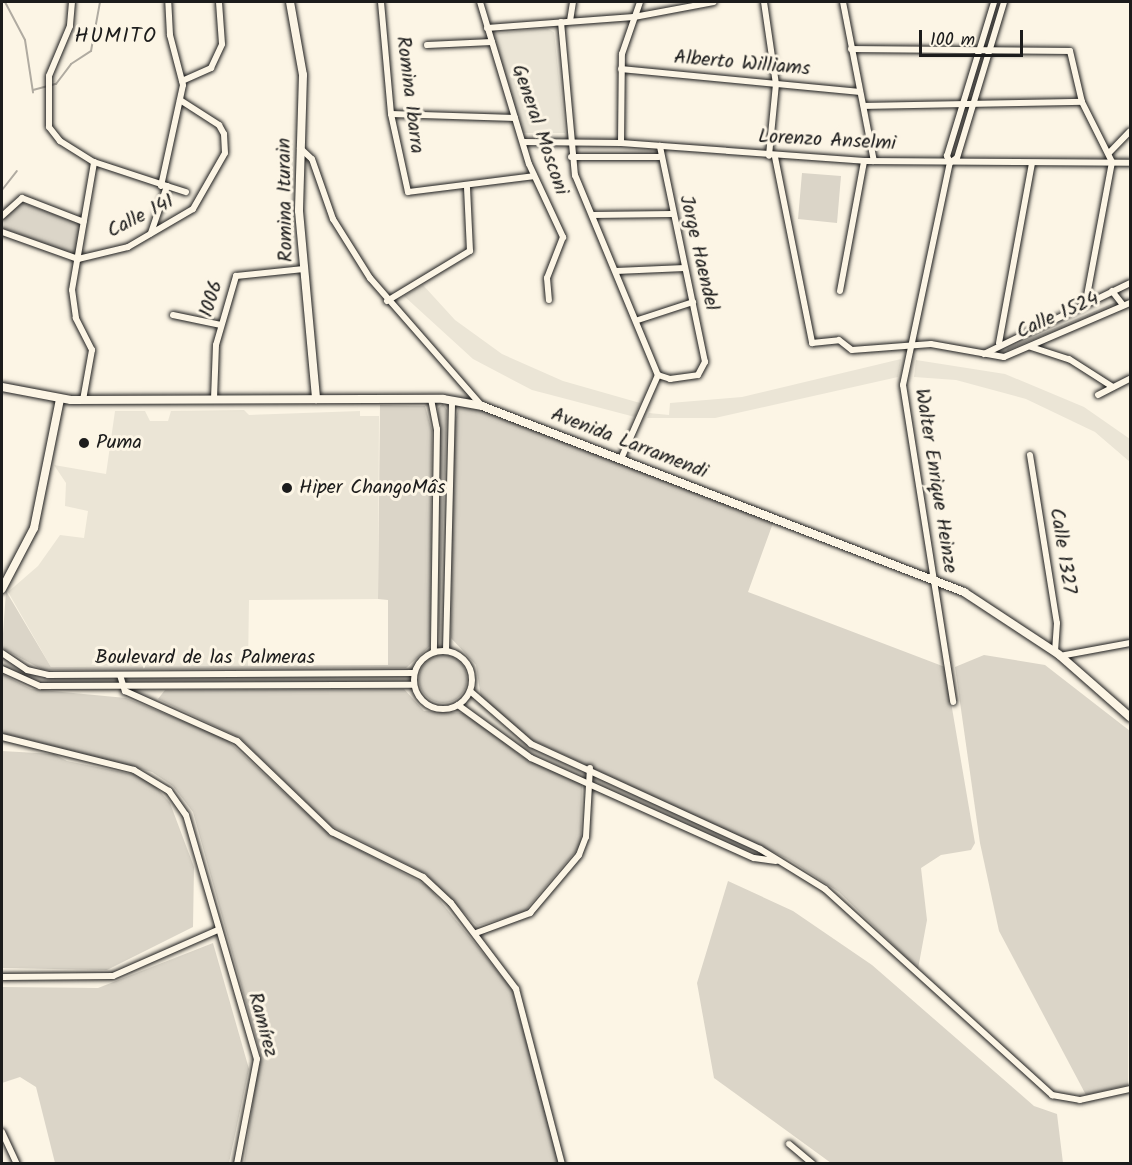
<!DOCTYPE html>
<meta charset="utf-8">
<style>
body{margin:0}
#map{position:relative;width:1132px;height:1165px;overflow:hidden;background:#fcf5e5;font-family:Kalam,sans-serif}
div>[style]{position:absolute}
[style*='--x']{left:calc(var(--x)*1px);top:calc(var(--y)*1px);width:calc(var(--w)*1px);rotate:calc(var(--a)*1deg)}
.built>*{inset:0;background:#ebe5d6}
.green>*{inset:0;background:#dbd5c8}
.round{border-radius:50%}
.stream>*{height:2px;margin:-1px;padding:0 1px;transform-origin:1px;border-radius:1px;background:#b0aba1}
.roads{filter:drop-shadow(0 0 2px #1c1c1c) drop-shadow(0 0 2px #1c1c1c)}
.street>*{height:6px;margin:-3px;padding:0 3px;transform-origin:3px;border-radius:3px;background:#fcf5e5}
.street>.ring{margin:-3px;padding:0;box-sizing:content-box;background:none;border:6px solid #fcf5e5;border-radius:50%}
.secondary>*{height:8px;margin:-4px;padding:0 4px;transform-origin:4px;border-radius:4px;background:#fcf5e5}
.dots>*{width:16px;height:16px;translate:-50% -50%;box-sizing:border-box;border:3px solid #fcf5e5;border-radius:50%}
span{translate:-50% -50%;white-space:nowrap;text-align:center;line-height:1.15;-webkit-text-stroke:6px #fcf5e5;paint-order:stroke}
.street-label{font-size:20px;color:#1c1c1c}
.poi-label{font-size:20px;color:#1c1c1c}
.left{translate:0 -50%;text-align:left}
.neighbourhood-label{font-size:21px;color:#1c1c1c;letter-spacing:1.5px}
.frame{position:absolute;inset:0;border:3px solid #1c1c1c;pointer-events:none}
.scale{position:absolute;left:919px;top:30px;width:104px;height:27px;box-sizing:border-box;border:3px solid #1c1c1c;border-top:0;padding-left:8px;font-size:18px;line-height:21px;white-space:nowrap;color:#1c1c1c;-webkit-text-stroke:4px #fcf5e5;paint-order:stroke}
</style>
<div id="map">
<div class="built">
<i style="clip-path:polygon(546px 28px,554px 32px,565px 133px,523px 133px,492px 34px)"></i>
<i style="clip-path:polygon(423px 285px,455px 320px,502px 354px,563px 381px,640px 403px,635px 417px,532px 390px,473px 359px,404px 296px)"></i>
<i style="clip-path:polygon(901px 359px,898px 377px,715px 418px,647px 418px,649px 413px,669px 415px,670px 403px,742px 397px)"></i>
<i style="clip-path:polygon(916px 360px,1005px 374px,1084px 407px,1130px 439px,1130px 462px,1095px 432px,1026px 399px,956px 380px,914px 377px)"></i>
<i style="clip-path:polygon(244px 410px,249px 415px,360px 411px,360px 416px,379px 416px,378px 599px,249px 600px,248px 666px,51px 667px,8px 592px,38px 566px,60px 535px,84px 538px,88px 511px,65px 506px,66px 483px,54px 465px,106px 474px,115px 411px,145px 411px,150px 421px,168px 421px,171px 411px)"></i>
</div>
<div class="green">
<i style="clip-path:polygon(802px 173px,841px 176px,837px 223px,798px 219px)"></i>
<i style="clip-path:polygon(21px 202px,80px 224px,76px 255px,2px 228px,2px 219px)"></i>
<i style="clip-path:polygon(1116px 302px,1119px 305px,1006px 351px,1008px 348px)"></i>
<i style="clip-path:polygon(443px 404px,447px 410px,439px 643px,438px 408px)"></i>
<i style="clip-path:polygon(380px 405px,425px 406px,432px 431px,430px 646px,406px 668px,43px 670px,2px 648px,6px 591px,51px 667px,388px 665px,388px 600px,378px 599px)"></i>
<i style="clip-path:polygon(459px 406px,488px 412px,773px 523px,748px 592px,945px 667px,975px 843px,971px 850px,941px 855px,921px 868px,927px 920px,918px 969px,839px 892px,788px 859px,530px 739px,481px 698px,476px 665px,451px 638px,453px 429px)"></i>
<i style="clip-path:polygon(984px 655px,1045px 665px,1130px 731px,1128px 1085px,1086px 1095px,999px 931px,980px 843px,955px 667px)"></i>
<i class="round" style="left:419px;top:655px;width:48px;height:48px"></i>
<i style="clip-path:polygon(2px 674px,31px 689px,126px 698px,225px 738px,329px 834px,428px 886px,512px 989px,559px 1163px,244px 1163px,260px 1053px,193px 812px,173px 786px,152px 772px,2px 733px)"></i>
<i style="clip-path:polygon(404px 689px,424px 711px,468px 713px,521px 756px,582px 783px,581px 845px,524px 912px,477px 926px,426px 874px,330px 825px,240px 738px,158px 699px,165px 690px)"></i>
<i style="clip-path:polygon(2px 751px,54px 754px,67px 761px,137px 775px,156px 787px,170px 803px,194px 867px,193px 927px,107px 970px,2px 968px)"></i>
<i style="clip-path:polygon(728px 881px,793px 911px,872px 965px,1034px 1106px,1057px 1114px,1063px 1163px,831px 1163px,714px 1078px,697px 983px)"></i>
<i style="clip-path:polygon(213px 943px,249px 1069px,229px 1163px,55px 1163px,36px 1087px,20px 1077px,2px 1083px,2px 987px,98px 988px)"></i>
</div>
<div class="stream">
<i style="--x:5;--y:2;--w:43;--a:62.2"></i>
<i style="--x:25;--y:40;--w:53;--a:81.3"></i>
<i style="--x:33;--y:90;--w:24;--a:-15"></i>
<i style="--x:56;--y:84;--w:25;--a:-53"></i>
<i style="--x:71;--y:64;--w:24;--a:-33"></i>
<i style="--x:91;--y:51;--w:50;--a:-79.6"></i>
<i style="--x:2;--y:190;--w:24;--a:-52"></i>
</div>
<div class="roads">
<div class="street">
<i style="--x:72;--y:2;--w:24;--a:95"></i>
<i style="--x:70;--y:26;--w:54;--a:112.8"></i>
<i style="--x:49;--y:76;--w:51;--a:90"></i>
<i style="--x:49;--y:127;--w:18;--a:52"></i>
<i style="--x:60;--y:141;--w:40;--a:32"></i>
<i style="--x:94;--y:162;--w:77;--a:18.2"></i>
<i style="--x:167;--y:186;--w:50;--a:108.8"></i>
<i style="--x:381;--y:2;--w:112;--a:84.9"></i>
<i style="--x:391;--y:114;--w:80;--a:77.7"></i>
<i style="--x:408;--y:192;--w:127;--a:-7.2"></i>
<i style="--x:480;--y:2;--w:169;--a:73.2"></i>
<i style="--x:529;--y:164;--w:81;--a:65"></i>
<i style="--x:563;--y:237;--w:44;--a:111.3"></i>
<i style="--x:547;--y:278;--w:22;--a:85"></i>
<i style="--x:764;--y:2;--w:83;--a:81.7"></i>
<i style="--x:776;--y:84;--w:72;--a:95.6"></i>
<i style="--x:843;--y:2;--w:162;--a:79"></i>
<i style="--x:570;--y:21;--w:19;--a:-81"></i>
<i style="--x:561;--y:22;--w:154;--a:84.8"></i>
<i style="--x:575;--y:175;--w:217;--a:67.5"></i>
<i style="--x:658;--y:375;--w:13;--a:18"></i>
<i style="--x:670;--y:379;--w:28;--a:-8"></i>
<i style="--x:698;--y:375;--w:15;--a:-62"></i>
<i style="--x:705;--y:362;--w:221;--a:-101.8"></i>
<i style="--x:487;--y:28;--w:147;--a:-4.3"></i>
<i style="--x:634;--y:17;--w:81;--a:-10.6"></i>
<i style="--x:427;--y:45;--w:65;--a:-2.6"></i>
<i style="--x:851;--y:49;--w:219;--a:0.5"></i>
<i style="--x:1070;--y:51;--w:52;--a:76.8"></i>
<i style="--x:1082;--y:102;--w:67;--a:63.4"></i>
<i style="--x:1112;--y:162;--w:141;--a:100.6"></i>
<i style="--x:621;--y:69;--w:240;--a:5.5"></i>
<i style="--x:182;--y:81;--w:32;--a:-24"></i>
<i style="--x:211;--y:68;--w:26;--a:-65"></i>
<i style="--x:222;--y:44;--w:42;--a:-94.1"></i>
<i style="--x:864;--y:106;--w:218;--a:-1.1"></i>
<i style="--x:391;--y:114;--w:124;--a:1.8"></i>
<i style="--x:523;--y:142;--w:98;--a:0.6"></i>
<i style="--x:621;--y:143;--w:244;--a:4.2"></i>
<i style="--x:864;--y:161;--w:266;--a:0.4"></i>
<i style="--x:621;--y:143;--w:89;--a:-89.4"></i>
<i style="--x:622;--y:54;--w:55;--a:-70.9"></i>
<i style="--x:300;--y:148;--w:16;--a:43"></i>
<i style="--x:312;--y:159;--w:64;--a:70.7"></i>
<i style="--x:333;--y:219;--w:70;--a:57.9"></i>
<i style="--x:370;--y:278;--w:170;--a:48.8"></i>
<i style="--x:1109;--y:153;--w:30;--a:-46"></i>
<i style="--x:571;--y:157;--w:88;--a:0"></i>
<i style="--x:775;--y:157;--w:190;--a:78.7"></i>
<i style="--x:812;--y:343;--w:27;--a:-6"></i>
<i style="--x:839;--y:340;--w:16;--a:38"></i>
<i style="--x:852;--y:350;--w:79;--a:-4.3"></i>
<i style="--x:931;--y:344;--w:74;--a:10.1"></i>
<i style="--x:1004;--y:357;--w:137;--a:-23.2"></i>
<i style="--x:950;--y:162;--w:228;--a:101.9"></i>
<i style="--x:903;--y:385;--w:321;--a:81"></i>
<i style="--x:950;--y:162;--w:7;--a:-117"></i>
<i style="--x:947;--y:156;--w:161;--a:-73"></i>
<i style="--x:951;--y:162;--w:7;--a:-34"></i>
<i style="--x:957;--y:158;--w:163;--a:-73.2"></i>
<i style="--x:161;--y:186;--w:103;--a:-77.7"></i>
<i style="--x:183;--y:85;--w:52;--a:-104.6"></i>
<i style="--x:170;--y:35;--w:33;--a:-93"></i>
<i style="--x:167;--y:186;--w:20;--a:18"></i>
<i style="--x:592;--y:215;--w:80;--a:-0.7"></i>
<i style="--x:2;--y:216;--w:27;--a:-42"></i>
<i style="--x:22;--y:198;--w:66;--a:21.2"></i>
<i style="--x:2;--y:232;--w:81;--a:19.6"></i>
<i style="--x:78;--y:259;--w:51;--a:-13.5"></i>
<i style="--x:128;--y:247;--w:75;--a:-30.3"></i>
<i style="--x:193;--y:209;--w:64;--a:-60.3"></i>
<i style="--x:225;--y:153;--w:19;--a:-93"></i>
<i style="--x:224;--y:134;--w:10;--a:-119"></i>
<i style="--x:219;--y:125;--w:46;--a:-147.3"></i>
<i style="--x:616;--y:271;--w:69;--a:-2.5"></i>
<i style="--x:840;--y:291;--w:132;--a:-79.5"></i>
<i style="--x:1112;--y:291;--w:18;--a:52"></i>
<i style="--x:387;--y:301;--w:97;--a:-31.1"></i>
<i style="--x:470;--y:251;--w:63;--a:-92.7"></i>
<i style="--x:173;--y:315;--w:49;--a:11.8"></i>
<i style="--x:638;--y:320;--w:58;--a:-18.1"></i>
<i style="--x:999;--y:343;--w:183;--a:-79.6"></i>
<i style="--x:1031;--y:347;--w:40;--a:18"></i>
<i style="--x:1069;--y:359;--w:52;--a:32.5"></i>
<i style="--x:984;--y:354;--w:162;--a:-25.9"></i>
<i style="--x:1098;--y:395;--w:36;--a:-27"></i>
<i style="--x:214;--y:399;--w:54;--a:-87.9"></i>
<i style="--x:216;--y:345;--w:72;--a:-73.8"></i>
<i style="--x:236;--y:276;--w:68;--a:-5.9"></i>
<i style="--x:431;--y:399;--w:31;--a:79"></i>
<i style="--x:437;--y:429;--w:222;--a:90.8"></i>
<i style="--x:83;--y:400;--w:51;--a:-79.8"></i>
<i style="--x:92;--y:350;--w:36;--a:-117"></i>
<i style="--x:76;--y:318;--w:28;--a:-98"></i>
<i style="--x:72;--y:290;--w:130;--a:-80.2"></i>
<i style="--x:1030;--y:455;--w:170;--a:80.9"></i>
<i style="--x:1057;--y:623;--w:28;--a:94"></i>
<i style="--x:621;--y:459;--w:92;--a:-66.2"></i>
<i style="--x:446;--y:650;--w:250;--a:-88.6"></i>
<i class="ring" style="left:414px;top:651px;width:52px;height:52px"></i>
<i style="--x:2;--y:653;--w:30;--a:34"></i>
<i style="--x:27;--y:670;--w:22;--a:13"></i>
<i style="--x:48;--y:675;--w:366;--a:-0.3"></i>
<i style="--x:1060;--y:656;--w:71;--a:-10.5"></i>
<i style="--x:2;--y:669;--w:42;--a:24.1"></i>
<i style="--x:40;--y:686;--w:374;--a:-0.2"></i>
<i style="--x:120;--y:675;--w:17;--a:73"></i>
<i style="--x:125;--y:691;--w:123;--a:24.1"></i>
<i style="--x:237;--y:741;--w:132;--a:43.8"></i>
<i style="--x:332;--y:832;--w:102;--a:26.3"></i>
<i style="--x:423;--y:877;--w:38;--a:43"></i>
<i style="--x:451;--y:903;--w:108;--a:52.9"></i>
<i style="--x:516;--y:989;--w:181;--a:75.3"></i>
<i style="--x:470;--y:691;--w:81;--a:41"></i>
<i style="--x:531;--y:744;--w:252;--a:24.6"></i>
<i style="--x:760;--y:849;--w:76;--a:31.6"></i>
<i style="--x:825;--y:889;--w:307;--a:42.2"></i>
<i style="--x:1052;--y:1095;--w:28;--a:10"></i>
<i style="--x:1080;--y:1100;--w:51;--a:-12.4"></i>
<i style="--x:458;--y:705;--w:90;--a:36"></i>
<i style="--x:531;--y:758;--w:244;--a:24.2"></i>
<i style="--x:754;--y:858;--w:22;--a:8"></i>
<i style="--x:2;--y:737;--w:136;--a:14"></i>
<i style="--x:134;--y:770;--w:41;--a:31"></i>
<i style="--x:169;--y:791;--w:29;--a:55"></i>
<i style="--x:186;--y:815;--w:254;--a:73.8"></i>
<i style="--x:257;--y:1059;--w:107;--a:100.8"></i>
<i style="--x:476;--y:933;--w:58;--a:-20.3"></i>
<i style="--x:530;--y:913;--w:76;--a:-49.8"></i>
<i style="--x:579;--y:855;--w:19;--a:-69"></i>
<i style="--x:586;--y:837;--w:69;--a:-86.7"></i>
<i style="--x:2;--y:977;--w:111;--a:-0.5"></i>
<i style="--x:113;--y:976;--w:115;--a:-23.7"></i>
<i style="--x:2;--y:1132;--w:35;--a:65"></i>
<i style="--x:789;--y:1144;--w:31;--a:40"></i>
</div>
<div class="secondary">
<i style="--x:290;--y:2;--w:74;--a:79.9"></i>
<i style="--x:303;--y:75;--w:136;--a:91.7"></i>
<i style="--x:299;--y:211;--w:189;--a:84.8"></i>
<i style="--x:2;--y:387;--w:70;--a:10.7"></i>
<i style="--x:71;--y:400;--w:372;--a:-0.2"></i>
<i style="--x:443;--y:399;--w:40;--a:10"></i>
<i style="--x:482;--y:406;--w:517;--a:21.1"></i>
<i style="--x:964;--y:592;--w:113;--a:33.4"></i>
<i style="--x:1058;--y:654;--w:96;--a:41.2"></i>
<i style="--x:2;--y:589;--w:69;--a:-62.3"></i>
<i style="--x:34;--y:528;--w:132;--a:-78.6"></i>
</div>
</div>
<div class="dots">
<i style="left:84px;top:443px;background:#1c1c1c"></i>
<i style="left:287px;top:488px;background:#1c1c1c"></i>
</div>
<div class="street-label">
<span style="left:742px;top:64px;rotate:5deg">Alberto Williams</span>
<span style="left:409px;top:95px;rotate:83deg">Romina Ibarra</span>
<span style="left:539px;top:130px;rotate:71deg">General Mosconi</span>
<span style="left:827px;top:141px;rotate:3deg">Lorenzo Anselmi</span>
<span style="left:286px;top:200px;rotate:-91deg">Romina Iturain</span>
<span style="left:141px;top:217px;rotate:-27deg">Calle 141</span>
<span style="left:698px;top:253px;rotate:77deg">Jorge Haendel</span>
<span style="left:212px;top:299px;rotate:-73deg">1006</span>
<span style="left:1058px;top:316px;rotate:-24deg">Calle 1524</span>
<span style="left:629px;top:444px;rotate:21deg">Avenida Larramendi</span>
<span style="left:935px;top:481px;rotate:81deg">Walter Enrique Heinze</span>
<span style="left:1062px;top:551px;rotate:81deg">Calle 1327</span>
<span style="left:205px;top:658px">Boulevard de las Palmeras</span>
<span style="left:262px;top:1025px;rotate:75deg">Ramírez</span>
</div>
<div class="poi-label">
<span class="left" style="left:96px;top:443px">Puma</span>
<span class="left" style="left:299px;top:488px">Hiper ChangoMâs</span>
</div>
<div class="neighbourhood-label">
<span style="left:116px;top:37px">HUMITO</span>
</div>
<div class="frame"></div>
<div class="scale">100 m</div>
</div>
